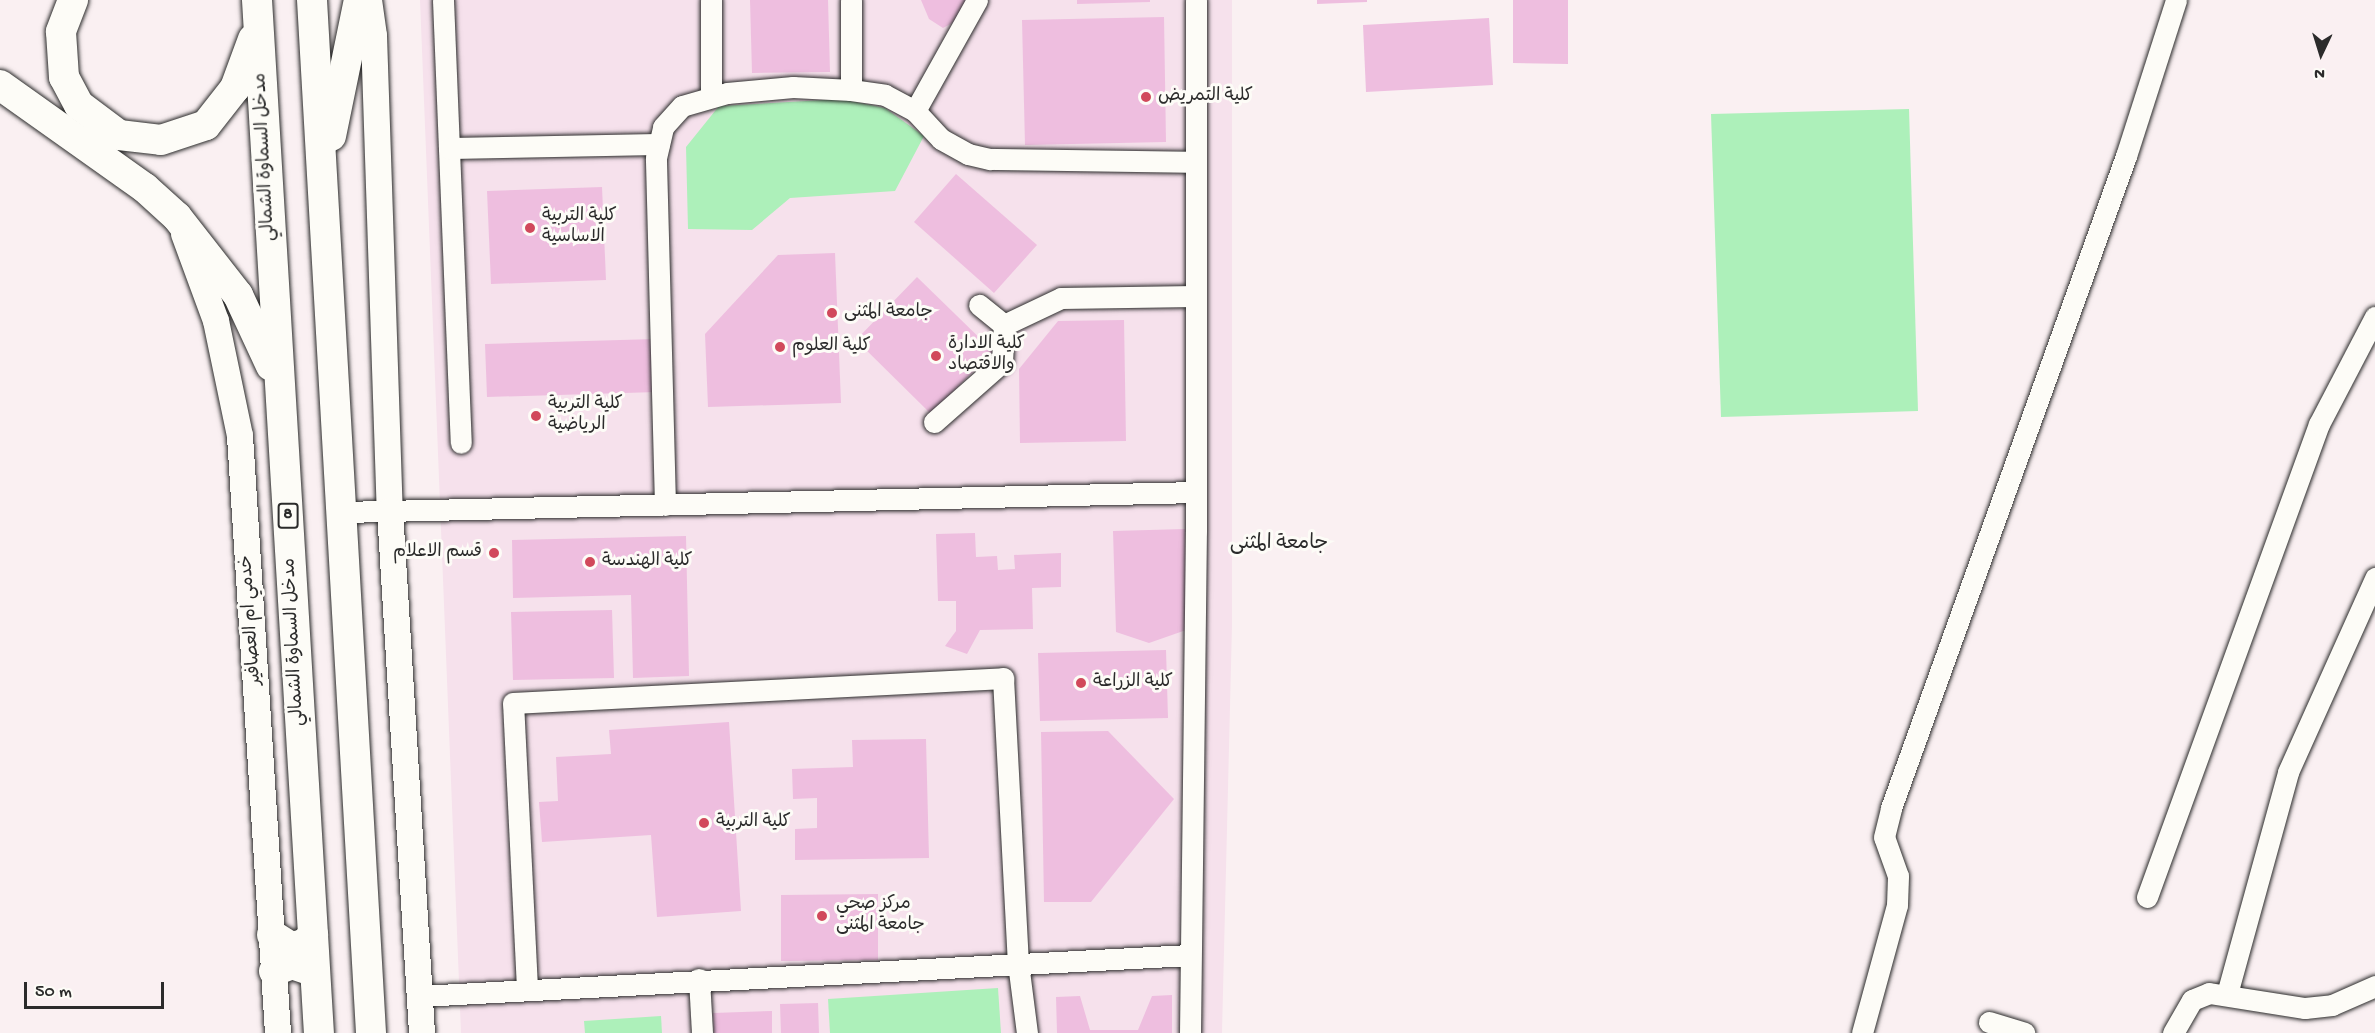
<!DOCTYPE html>
<meta charset="utf-8">
<style>
body{margin:0}
#map{position:relative;width:2375px;height:1033px;overflow:hidden;background:#faf0f2;font-family:"Gochi Hand","Playpen Sans Arabic",sans-serif}
div>[style]{position:absolute}
[style*='--x']{left:calc(var(--x)*1px);top:calc(var(--y)*1px);width:calc(var(--w)*1px);rotate:calc(var(--a)*1deg)}
.built>*{inset:0;background:#f6e1ec}
.green>*{inset:0;background:#adf0ba}
.building>*{inset:0;background:#eebedf}
.roads{filter:drop-shadow(0 0 2px #2b2b2b) drop-shadow(0 0 2px #2b2b2b)}
.minor>*{height:21px;margin:-10.5px;padding:0 10.5px;transform-origin:10.5px;border-radius:10.5px;background:#fdfcf7}
.major>*{height:26px;margin:-13px;padding:0 13px;transform-origin:13px;border-radius:13px;background:#fdfcf7}
.highway>*{height:30px;margin:-15px;padding:0 15px;transform-origin:15px;border-radius:15px;background:#fdfcf7}
.dots>*{width:16px;height:16px;translate:-50% -50%;box-sizing:border-box;border:3px solid #fdfcf7;border-radius:50%}
span{translate:-50% -50%;white-space:nowrap;text-align:center;line-height:1.15;-webkit-text-stroke:6px #fdfcf7;paint-order:stroke}
.shield-label span{padding:2px 4px;background:#fdfcf7;border:2px solid;border-radius:4px;-webkit-text-stroke-width:0}
.shield-label{font-size:16px;color:#2b2b2b;font-weight:700}
.poi-label{font-size:18px;color:#2b2b2b}
.left{translate:0 -50%;text-align:left}
.right{translate:-100% -50%;text-align:right}
.street-label{font-size:18px;color:#2b2b2b}
.neighbourhood-label{font-size:20px;color:#2b2b2b}
.north{position:absolute;left:2291px;top:24px;width:60px;height:60px;-webkit-text-stroke:4px #fdfcf7;paint-order:stroke;rotate:184deg;font-size:16px;font-weight:700;line-height:24px;text-align:center;color:#2b2b2b}
.north::after{content:'';display:block;margin:auto;width:21px;height:27px;background:#2b2b2b;clip-path:polygon(50% 0,100% 100%,50% 72%,0 100%)}
.scale{position:absolute;left:24px;top:982px;width:140px;height:27px;box-sizing:border-box;border:3px solid #2b2b2b;border-top:0;padding-left:8px;font-size:18px;line-height:21px;white-space:nowrap;color:#2b2b2b;-webkit-text-stroke:4px #fdfcf7;paint-order:stroke}
</style>
<div id="map">
<div class="built">
<i style="clip-path:polygon(420px 0,1232px 0,1232px 626px,1222px 1033px,461px 1033px)"></i>
</div>
<div class="green">
<i style="clip-path:polygon(841px 99px,885px 108px,924px 136px,895px 191px,790px 198px,752px 230px,688px 229px,686px 147px,719px 106px)"></i>
<i style="clip-path:polygon(1909px 109px,1918px 411px,1721px 417px,1711px 114px)"></i>
<i style="clip-path:polygon(998px 988px,1001px 1033px,830px 1033px,828px 999px)"></i>
<i style="clip-path:polygon(661px 1016px,662px 1033px,585px 1033px,584px 1021px)"></i>
</div>
<div class="building">
<i style="clip-path:polygon(750px 0,828px 0,830px 72px,752px 73px)"></i>
<i style="clip-path:polygon(921px 0,965px 0,965px 8px,960px 19px,943px 28px,929px 19px)"></i>
<i style="clip-path:polygon(1077px 0,1150px 0,1150px 2px,1077px 4px)"></i>
<i style="clip-path:polygon(1317px 0,1367px 0,1367px 2px,1317px 4px)"></i>
<i style="clip-path:polygon(1513px 0,1568px 0,1568px 64px,1513px 63px)"></i>
<i style="clip-path:polygon(1164px 17px,1166px 142px,1025px 145px,1022px 20px)"></i>
<i style="clip-path:polygon(1489px 18px,1493px 85px,1366px 92px,1363px 25px)"></i>
<i style="clip-path:polygon(956px 174px,1037px 245px,994px 293px,914px 222px)"></i>
<i style="clip-path:polygon(602px 187px,606px 280px,491px 284px,487px 191px)"></i>
<i style="clip-path:polygon(835px 253px,841px 403px,708px 407px,705px 334px,778px 255px)"></i>
<i style="clip-path:polygon(917px 277px,993px 351px,931px 414px,856px 340px)"></i>
<i style="clip-path:polygon(1124px 320px,1126px 441px,1020px 443px,1019px 369px,1058px 321px)"></i>
<i style="clip-path:polygon(655px 339px,657px 392px,487px 397px,485px 344px)"></i>
<i style="clip-path:polygon(1185px 529px,1189px 629px,1149px 643px,1116px 632px,1113px 531px)"></i>
<i style="clip-path:polygon(975px 533px,976px 557px,997px 556px,998px 570px,1015px 569px,1014px 555px,1061px 553px,1061px 587px,1032px 588px,1033px 629px,980px 630px,967px 654px,945px 646px,956px 631px,956px 601px,938px 601px,936px 534px)"></i>
<i style="clip-path:polygon(686px 536px,689px 676px,633px 678px,631px 595px,513px 598px,512px 540px)"></i>
<i style="clip-path:polygon(612px 610px,614px 678px,513px 680px,511px 612px)"></i>
<i style="clip-path:polygon(1166px 650px,1168px 718px,1040px 721px,1038px 653px)"></i>
<i style="clip-path:polygon(729px 722px,741px 911px,657px 917px,651px 835px,542px 842px,539px 802px,558px 801px,556px 757px,611px 754px,609px 730px)"></i>
<i style="clip-path:polygon(1108px 731px,1174px 799px,1091px 902px,1044px 902px,1041px 732px)"></i>
<i style="clip-path:polygon(926px 739px,929px 858px,795px 860px,795px 829px,817px 828px,817px 798px,793px 799px,792px 769px,853px 767px,852px 740px)"></i>
<i style="clip-path:polygon(878px 894px,878px 960px,781px 961px,781px 895px)"></i>
<i style="clip-path:polygon(1172px 995px,1172px 1033px,1057px 1033px,1056px 997px,1080px 996px,1090px 1030px,1138px 1030px,1152px 996px)"></i>
<i style="clip-path:polygon(818px 1003px,819px 1033px,781px 1033px,780px 1004px)"></i>
<i style="clip-path:polygon(772px 1011px,772px 1033px,714px 1033px,713px 1013px)"></i>
</div>
<div class="roads">
<div class="minor">
<i style="--x:443;--y:0;--w:443;--a:87.7"></i>
<i style="--x:711;--y:0;--w:97;--a:90"></i>
<i style="--x:851;--y:0;--w:90;--a:90"></i>
<i style="--x:915;--y:111;--w:127;--a:-60.8"></i>
<i style="--x:449;--y:148;--w:210;--a:-1.1"></i>
<i style="--x:1004;--y:325;--w:63;--a:-25.3"></i>
<i style="--x:1061;--y:298;--w:134;--a:-0.9"></i>
<i style="--x:934;--y:422;--w:91;--a:-41.4"></i>
<i style="--x:1002;--y:362;--w:37;--a:-87"></i>
<i style="--x:1004;--y:325;--w:32;--a:-141"></i>
<i style="--x:665;--y:505;--w:347;--a:-91.5"></i>
<i style="--x:656;--y:158;--w:32;--a:-77"></i>
<i style="--x:663;--y:127;--w:28;--a:-48"></i>
<i style="--x:682;--y:106;--w:47;--a:-16.1"></i>
<i style="--x:727;--y:93;--w:66;--a:-5.2"></i>
<i style="--x:793;--y:87;--w:58;--a:3"></i>
<i style="--x:851;--y:90;--w:34;--a:8"></i>
<i style="--x:885;--y:95;--w:34;--a:28"></i>
<i style="--x:915;--y:111;--w:38;--a:47"></i>
<i style="--x:941;--y:139;--w:31;--a:29"></i>
<i style="--x:968;--y:154;--w:23;--a:13"></i>
<i style="--x:990;--y:159;--w:205;--a:0.8"></i>
<i style="--x:342;--y:512;--w:854;--a:-1.34"></i>
<i style="--x:2147;--y:897;--w:503;--a:-70.02"></i>
<i style="--x:2319;--y:424;--w:121;--a:-62.4"></i>
<i style="--x:699;--y:979;--w:54;--a:86.8"></i>
<i style="--x:527;--y:988;--w:285;--a:-92.8"></i>
<i style="--x:513;--y:703;--w:491;--a:-2.9"></i>
<i style="--x:1003;--y:678;--w:285;--a:87"></i>
<i style="--x:1018;--y:963;--w:71;--a:82.7"></i>
<i style="--x:2227;--y:994;--w:230;--a:-74.6"></i>
<i style="--x:2288;--y:772;--w:213;--a:-65.8"></i>
<i style="--x:420;--y:996;--w:770;--a:-3.05"></i>
<i style="--x:1989;--y:1022;--w:37;--a:17"></i>
<i style="--x:1190;--y:1033;--w:502;--a:-89.32"></i>
<i style="--x:1196;--y:531;--w:531;--a:-90"></i>
<i style="--x:1862;--y:1033;--w:133;--a:-74.7"></i>
<i style="--x:1897;--y:905;--w:29;--a:-88"></i>
<i style="--x:1898;--y:876;--w:41;--a:-109.7"></i>
<i style="--x:1884;--y:837;--w:30;--a:-76"></i>
<i style="--x:1891;--y:808;--w:693;--a:-70.18"></i>
<i style="--x:2126;--y:156;--w:164;--a:-72.2"></i>
<i style="--x:2173;--y:1033;--w:38;--a:-60"></i>
<i style="--x:2192;--y:1000;--w:18;--a:-22"></i>
<i style="--x:2209;--y:993;--w:97;--a:8.9"></i>
<i style="--x:2305;--y:1008;--w:27;--a:-6"></i>
<i style="--x:2332;--y:1005;--w:47;--a:-23.8"></i>
</div>
<div class="major">
<i style="--x:369;--y:0;--w:36;--a:82"></i>
<i style="--x:374;--y:36;--w:475;--a:88.1"></i>
<i style="--x:390;--y:511;--w:523;--a:86.49"></i>
<i style="--x:184;--y:234;--w:93;--a:69.8"></i>
<i style="--x:216;--y:321;--w:117;--a:78.2"></i>
<i style="--x:240;--y:436;--w:598;--a:86.36"></i>
</div>
<div class="highway">
<i style="--x:73;--y:0;--w:34;--a:111"></i>
<i style="--x:61;--y:32;--w:45;--a:86.2"></i>
<i style="--x:64;--y:77;--w:32;--a:62"></i>
<i style="--x:79;--y:105;--w:50;--a:36.9"></i>
<i style="--x:119;--y:135;--w:42;--a:6.8"></i>
<i style="--x:161;--y:140;--w:47;--a:-18.4"></i>
<i style="--x:206;--y:125;--w:47;--a:-51.9"></i>
<i style="--x:235;--y:88;--w:52;--a:-69.8"></i>
<i style="--x:257;--y:0;--w:1035;--a:86.57"></i>
<i style="--x:312;--y:0;--w:1035;--a:86.73"></i>
<i style="--x:0;--y:85;--w:178;--a:35.4"></i>
<i style="--x:145;--y:188;--w:43;--a:42.2"></i>
<i style="--x:177;--y:217;--w:99;--a:52"></i>
<i style="--x:238;--y:295;--w:78;--a:65.1"></i>
<i style="--x:331;--y:136;--w:139;--a:-78.4"></i>
<i style="--x:272;--y:935;--w:22;--a:32"></i>
<i style="--x:291;--y:947;--w:13;--a:-13"></i>
<i style="--x:304;--y:944;--w:13;--a:-45"></i>
<i style="--x:274;--y:971;--w:19;--a:-21"></i>
<i style="--x:292;--y:964;--w:24;--a:19"></i>
</div>
</div>
<div class="dots">
<i style="left:1146px;top:97px;background:#d1495b"></i>
<i style="left:530px;top:228px;background:#d1495b"></i>
<i style="left:832px;top:313px;background:#d1495b"></i>
<i style="left:780px;top:347px;background:#d1495b"></i>
<i style="left:936px;top:356px;background:#d1495b"></i>
<i style="left:536px;top:416px;background:#d1495b"></i>
<i style="left:494px;top:553px;background:#d1495b"></i>
<i style="left:590px;top:562px;background:#d1495b"></i>
<i style="left:1081px;top:683px;background:#d1495b"></i>
<i style="left:704px;top:823px;background:#d1495b"></i>
<i style="left:822px;top:916px;background:#d1495b"></i>
</div>
<div class="shield-label">
<span style="left:288px;top:516px">8</span>
</div>
<div class="poi-label">
<span class="left" style="left:1158px;top:97px">كلية التمريض</span>
<span class="left" style="left:542px;top:228px">كلية التربية<br>الاساسية</span>
<span class="left" style="left:844px;top:313px">جامعة المثنى</span>
<span class="left" style="left:948px;top:356px">كلية الادارة<br>والاقتصاد</span>
<span class="left" style="left:792px;top:347px">كلية العلوم</span>
<span class="left" style="left:548px;top:416px">كلية التربية<br>الرياضية</span>
<span class="right" style="left:482px;top:553px">قسم الاعلام</span>
<span class="left" style="left:602px;top:562px">كلية الهندسة</span>
<span class="left" style="left:1093px;top:683px">كلية الزراعة</span>
<span class="left" style="left:716px;top:823px">كلية التربية</span>
<span class="left" style="left:836px;top:916px">مركز صحي<br>جامعة المثنى</span>
</div>
<div class="street-label">
<span style="left:266px;top:157px;rotate:-93deg">مدخل السماوة الشمالي</span>
<span style="left:252px;top:620px;rotate:-94deg">خدمي ام العصافير</span>
<span style="left:295px;top:642px;rotate:-93deg">مدخل السماوة الشمالي</span>
</div>
<div class="neighbourhood-label">
<span style="left:1279px;top:544px">جامعة المثنى</span>
</div>
<div class="north">N</div>
<div class="scale">50 m</div>
</div>
